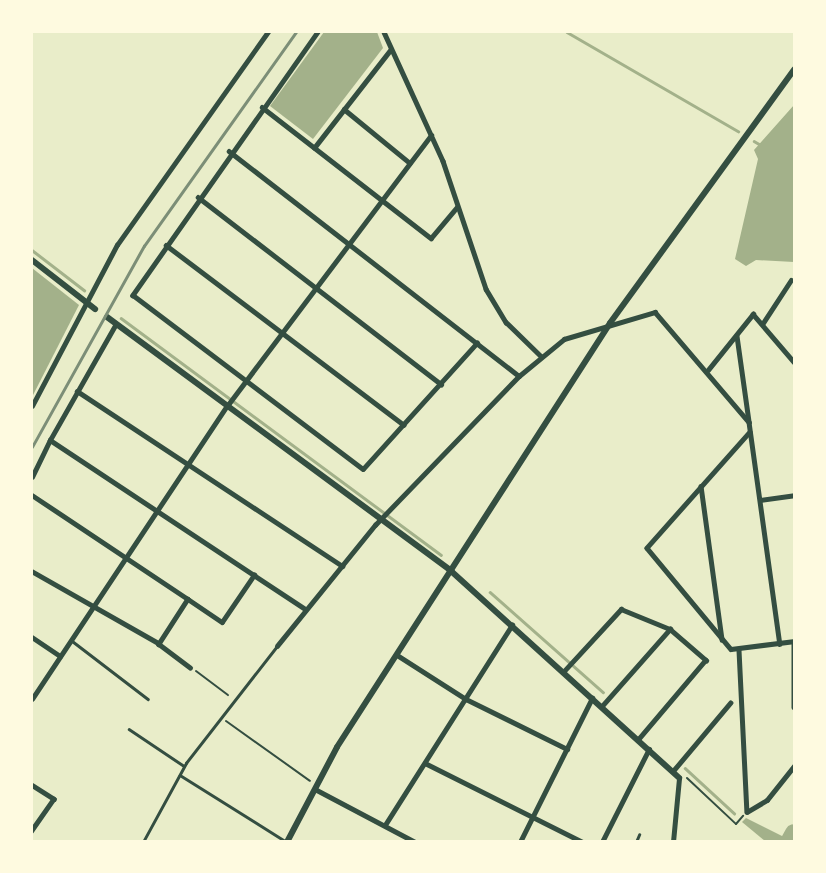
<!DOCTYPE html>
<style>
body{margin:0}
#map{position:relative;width:826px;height:873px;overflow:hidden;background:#e9edc9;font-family:"Titillium Web",sans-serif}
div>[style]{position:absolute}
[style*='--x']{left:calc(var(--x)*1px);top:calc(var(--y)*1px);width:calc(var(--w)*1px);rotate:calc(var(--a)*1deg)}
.water>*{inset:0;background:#a3b18a}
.stream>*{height:2.5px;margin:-1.25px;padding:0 1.25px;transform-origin:1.25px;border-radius:1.25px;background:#a3b18a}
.river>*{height:18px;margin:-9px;padding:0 9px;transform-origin:9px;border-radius:9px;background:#a3b18a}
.path>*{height:2px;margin:-1px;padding:0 1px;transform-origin:1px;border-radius:1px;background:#344e41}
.service>*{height:2.5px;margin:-1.25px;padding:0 1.25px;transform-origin:1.25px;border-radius:1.25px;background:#344e41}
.minor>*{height:4.5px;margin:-2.25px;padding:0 2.25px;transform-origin:2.25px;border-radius:2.25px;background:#344e41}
.tertiary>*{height:6px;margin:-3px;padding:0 3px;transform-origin:3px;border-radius:3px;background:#344e41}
.rail>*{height:2.5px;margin:-1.25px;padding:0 1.25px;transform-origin:1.25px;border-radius:1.25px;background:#7c8e77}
span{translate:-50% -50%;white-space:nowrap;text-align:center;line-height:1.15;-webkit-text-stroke:5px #fefae0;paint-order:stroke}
.frame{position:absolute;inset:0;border:33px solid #fefae0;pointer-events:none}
</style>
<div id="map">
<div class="water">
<i style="clip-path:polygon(324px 32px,377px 32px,383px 48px,313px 139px,270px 106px)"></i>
<i style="clip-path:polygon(794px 105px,794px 262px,756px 260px,746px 266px,735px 259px,758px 159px,754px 150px)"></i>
<i style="clip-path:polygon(32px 268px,79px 305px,32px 397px)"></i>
<i style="clip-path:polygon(746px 818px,792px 841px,765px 841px,742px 822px)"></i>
</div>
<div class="stream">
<i style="--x:567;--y:32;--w:198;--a:30.1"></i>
<i style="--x:754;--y:141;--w:6;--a:31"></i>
<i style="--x:32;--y:250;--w:66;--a:37.6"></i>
<i style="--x:121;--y:318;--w:398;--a:36.5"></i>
<i style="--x:490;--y:592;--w:151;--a:41.5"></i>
<i style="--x:685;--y:768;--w:67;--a:42.6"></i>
</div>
<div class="river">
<i style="--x:789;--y:842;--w:10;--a:-61"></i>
</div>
<div class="path">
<i style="--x:196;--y:671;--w:40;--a:37"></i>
<i style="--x:226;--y:721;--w:103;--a:35.5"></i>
<i style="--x:687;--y:778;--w:67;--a:43.2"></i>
<i style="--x:736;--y:824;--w:11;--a:-49"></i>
</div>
<div class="service">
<i style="--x:71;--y:640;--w:97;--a:37.5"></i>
<i style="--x:129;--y:729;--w:66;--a:33.9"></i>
<i style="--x:180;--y:775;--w:126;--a:32.1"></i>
<i style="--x:143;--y:842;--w:90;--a:-61.4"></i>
<i style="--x:186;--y:763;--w:148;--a:-52.1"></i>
<i style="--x:636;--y:842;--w:8;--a:-67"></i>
</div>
<div class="minor">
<i style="--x:318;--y:32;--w:322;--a:125.1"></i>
<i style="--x:133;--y:295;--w:288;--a:37.1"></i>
<i style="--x:363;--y:469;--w:170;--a:-47.9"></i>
<i style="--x:384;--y:32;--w:142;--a:65.4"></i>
<i style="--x:443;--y:161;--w:135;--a:71.4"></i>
<i style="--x:486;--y:289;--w:39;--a:59"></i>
<i style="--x:506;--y:322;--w:49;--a:44.2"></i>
<i style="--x:262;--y:107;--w:214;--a:37.8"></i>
<i style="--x:431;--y:238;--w:40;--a:-50"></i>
<i style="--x:344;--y:109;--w:85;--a:39.3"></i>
<i style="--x:314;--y:148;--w:125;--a:-52.1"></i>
<i style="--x:229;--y:151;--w:367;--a:37.8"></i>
<i style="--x:198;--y:197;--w:307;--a:37.6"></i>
<i style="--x:166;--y:245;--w:298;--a:37.1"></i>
<i style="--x:763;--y:323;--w:51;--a:-56.9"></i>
<i style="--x:737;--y:336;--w:86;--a:82"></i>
<i style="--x:708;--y:370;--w:72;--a:-51.2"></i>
<i style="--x:753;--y:314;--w:63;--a:49.5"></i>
<i style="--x:77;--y:391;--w:318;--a:33.4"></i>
<i style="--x:32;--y:406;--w:182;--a:-62.2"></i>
<i style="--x:117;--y:245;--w:261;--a:-54.7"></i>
<i style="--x:750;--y:432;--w:155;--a:131.6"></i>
<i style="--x:647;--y:548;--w:131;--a:50.3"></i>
<i style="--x:731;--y:649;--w:64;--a:-7.2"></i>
<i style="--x:50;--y:440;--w:133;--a:-60.4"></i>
<i style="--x:32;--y:477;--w:41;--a:-64.1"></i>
<i style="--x:50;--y:440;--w:306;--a:33.5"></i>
<i style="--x:701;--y:486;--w:155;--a:82.2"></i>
<i style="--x:32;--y:495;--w:187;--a:33.7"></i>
<i style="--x:188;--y:599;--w:54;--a:122.8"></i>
<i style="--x:159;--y:644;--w:146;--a:-150.4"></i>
<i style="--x:760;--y:500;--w:34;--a:-8"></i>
<i style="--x:188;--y:599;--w:41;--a:34.1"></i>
<i style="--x:222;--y:622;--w:57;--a:-55.8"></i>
<i style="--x:32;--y:637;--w:34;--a:34"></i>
<i style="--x:794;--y:642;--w:65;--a:90"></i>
<i style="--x:159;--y:644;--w:39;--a:37"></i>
<i style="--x:277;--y:646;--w:156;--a:-51"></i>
<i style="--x:375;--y:525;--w:207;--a:-46"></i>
<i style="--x:519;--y:376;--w:58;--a:-39.4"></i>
<i style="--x:564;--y:339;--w:95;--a:-16.5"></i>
<i style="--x:655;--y:312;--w:145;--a:49.5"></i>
<i style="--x:749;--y:422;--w:224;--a:82.1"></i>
<i style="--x:739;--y:650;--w:162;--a:87.2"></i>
<i style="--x:747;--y:812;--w:23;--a:-31"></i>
<i style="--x:767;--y:800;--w:43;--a:-51.5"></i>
<i style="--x:397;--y:655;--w:82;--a:32.5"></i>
<i style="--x:466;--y:699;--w:113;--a:26.3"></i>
<i style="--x:565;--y:670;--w:83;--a:-47.4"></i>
<i style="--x:621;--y:609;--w:53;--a:22.2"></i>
<i style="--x:32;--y:699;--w:352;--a:-56.4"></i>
<i style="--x:227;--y:406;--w:339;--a:-53"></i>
<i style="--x:602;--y:706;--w:103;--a:-48.6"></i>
<i style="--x:670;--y:629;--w:48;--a:40.7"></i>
<i style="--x:706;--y:660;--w:104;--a:130.3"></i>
<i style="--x:425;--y:763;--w:177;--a:26.6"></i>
<i style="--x:673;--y:771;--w:89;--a:-50"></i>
<i style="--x:32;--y:785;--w:26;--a:32"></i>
<i style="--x:54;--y:799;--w:39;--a:125"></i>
<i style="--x:315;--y:789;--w:113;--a:27.9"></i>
<i style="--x:385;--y:825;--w:237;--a:-57.6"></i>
<i style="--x:520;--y:842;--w:161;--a:-63.4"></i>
<i style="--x:602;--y:842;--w:104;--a:-63.2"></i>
<i style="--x:673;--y:842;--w:64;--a:-84.6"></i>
</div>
<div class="tertiary">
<i style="--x:32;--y:260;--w:80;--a:37.9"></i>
<i style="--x:107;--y:317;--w:428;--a:36.4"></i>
<i style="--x:451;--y:571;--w:308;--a:42.2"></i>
<i style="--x:287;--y:842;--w:107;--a:-62.2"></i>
<i style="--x:337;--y:747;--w:504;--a:-57.22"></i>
<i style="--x:610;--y:323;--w:313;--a:-54"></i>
</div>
<div class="rail">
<i style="--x:32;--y:447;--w:230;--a:-60.9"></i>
<i style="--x:144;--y:246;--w:262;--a:-54.6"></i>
</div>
<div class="frame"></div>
</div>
